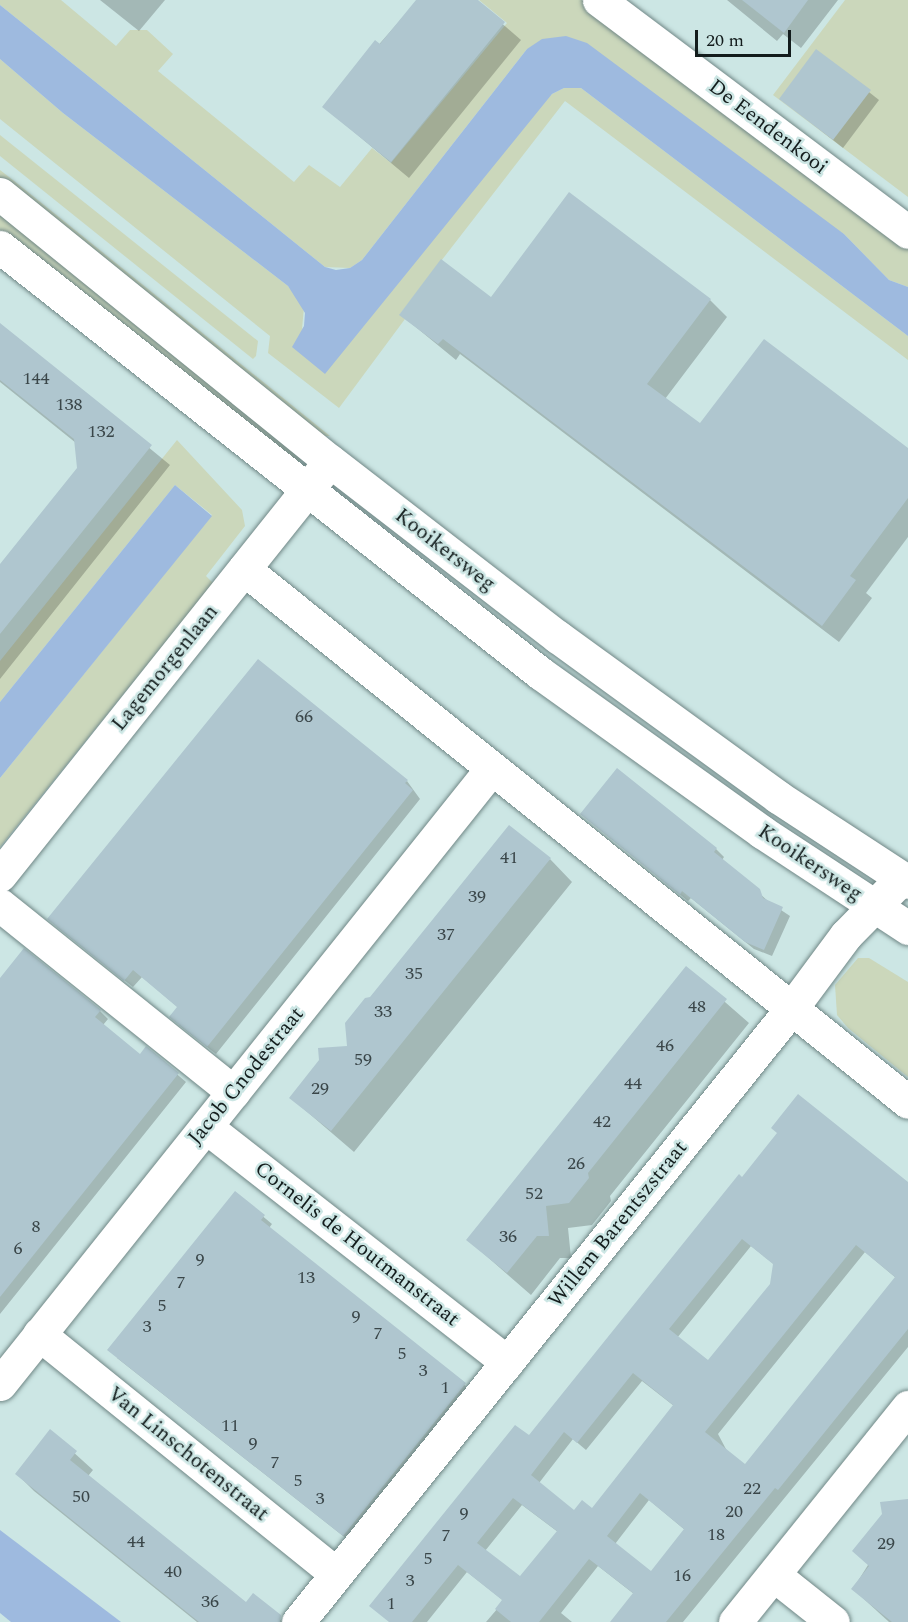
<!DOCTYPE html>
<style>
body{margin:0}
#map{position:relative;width:908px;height:1622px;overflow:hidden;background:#cce6e4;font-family:Spectral,serif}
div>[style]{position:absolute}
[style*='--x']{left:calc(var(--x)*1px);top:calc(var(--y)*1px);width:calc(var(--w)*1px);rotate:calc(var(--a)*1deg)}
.green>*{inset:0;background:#cbd7bb}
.water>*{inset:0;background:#9ebadf}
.shadow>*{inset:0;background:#0003}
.building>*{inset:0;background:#afc6cf}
.roads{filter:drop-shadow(0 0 2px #708786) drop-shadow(0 0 2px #708786)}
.street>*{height:33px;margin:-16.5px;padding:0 16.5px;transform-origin:16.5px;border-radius:16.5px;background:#fff}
.secondary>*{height:33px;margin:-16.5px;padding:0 16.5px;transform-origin:16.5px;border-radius:16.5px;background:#fff}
span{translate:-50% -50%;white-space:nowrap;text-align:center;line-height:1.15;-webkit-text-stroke:5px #cce6e4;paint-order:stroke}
.number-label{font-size:18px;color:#3a4649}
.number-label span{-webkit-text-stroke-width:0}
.street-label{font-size:21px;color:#131c1c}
.scale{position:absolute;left:695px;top:30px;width:96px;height:27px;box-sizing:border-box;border:3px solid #131c1c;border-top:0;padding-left:8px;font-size:18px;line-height:21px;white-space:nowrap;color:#131c1c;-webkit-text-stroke:4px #cce6e4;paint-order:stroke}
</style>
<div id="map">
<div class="green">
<i style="clip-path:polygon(0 0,61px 0,116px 46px,130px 30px,147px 30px,173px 54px,158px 71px,294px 182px,309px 165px,340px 187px,372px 148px,391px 163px,507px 23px,479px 0,585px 0,908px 243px,908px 287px,889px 280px,844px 234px,527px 49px,362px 260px,350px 268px,325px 267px,0 5px)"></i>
<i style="clip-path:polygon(845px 0,908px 0,908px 197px,773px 95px)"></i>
<i style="clip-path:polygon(0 59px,63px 113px,288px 286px,304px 307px,302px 329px,552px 94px,564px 88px,581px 88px,908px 336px,908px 360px,565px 101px,400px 314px,405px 319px,339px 408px,268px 353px,270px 336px,0 119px)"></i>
<i style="clip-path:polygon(0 135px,258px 341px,256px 356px,253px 359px,0 156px)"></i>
<i style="clip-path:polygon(0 170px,18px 184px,330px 436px,315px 436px,0 185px)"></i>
<i style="clip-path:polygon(0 206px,301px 459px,294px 470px,0 235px)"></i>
<i style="clip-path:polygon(177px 440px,242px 510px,245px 526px,206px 576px,213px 583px,0 847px,0 778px,212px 515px,175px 485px,0 702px,0 661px)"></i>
<i style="clip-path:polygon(858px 958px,869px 958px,908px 982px,908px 1077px,848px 1028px,837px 1015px,835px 985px)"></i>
</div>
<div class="water">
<i style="clip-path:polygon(0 5px,325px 267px,336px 270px,350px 268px,362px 260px,527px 49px,542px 39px,566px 36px,587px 43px,844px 234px,889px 280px,908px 287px,908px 336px,581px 88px,564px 88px,552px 94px,325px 374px,292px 347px,304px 326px,305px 313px,288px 286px,63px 113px,0 59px)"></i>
<i style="clip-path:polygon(175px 485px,212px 516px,0 778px,0 702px)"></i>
<i style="clip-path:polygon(0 1530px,121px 1622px,11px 1622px,0 1613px)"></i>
</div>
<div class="shadow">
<i style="clip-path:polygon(100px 0,165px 0,139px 31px)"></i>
<i style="clip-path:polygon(418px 0,475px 0,521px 40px,409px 178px,324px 107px)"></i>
<i style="clip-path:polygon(727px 0,838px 0,801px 48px,783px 34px,777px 41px)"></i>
<i style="clip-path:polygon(817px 51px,879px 100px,843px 148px,781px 99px)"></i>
<i style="clip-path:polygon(491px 299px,710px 300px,727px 317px,665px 399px,700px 425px,908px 450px,908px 537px,866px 593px,872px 598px,839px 642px,460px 354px,456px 360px,401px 315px)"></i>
<i style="clip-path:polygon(0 325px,170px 465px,0 679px,0 566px,78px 468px,76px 443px,0 382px)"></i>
<i style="clip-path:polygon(618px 770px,716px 849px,724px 857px,722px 860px,769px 902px,790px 916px,772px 956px,754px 949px,691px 898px,688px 901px,582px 814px)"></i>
<i style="clip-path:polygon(407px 781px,420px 799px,216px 1054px,179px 1025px,179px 1008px,142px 977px,133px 987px,57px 927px)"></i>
<i style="clip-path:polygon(550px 859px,572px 882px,354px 1152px,291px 1098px,321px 1061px,349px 1047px,371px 999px)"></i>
<i style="clip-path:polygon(686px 968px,749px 1023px,610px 1196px,611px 1201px,592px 1225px,568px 1228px,571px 1258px,560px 1258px,531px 1295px,468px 1240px)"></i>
<i style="clip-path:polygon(0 980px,100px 1011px,108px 1019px,103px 1025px,140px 1056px,146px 1048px,186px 1082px,0 1314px)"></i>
<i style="clip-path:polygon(evenodd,742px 1179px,908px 1184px,908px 1347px,683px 1622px,612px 1622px,634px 1594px,598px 1566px,561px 1613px,572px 1622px,486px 1622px,504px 1601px,467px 1572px,427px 1622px,390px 1622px,530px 1437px,742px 1179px,751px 1246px,775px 1265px,772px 1285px,708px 1363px,677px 1338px,751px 1246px,742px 1179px,865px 1252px,896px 1278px,745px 1466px,727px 1451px,718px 1434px,865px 1252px,742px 1179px,642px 1381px,674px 1406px,592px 1510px,575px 1512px,539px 1483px,573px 1439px,586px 1450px,642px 1381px,742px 1179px,649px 1500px,685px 1530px,651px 1573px,615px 1544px,649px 1500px,742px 1179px,522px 1505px,558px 1532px,521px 1578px,485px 1551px,522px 1505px)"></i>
<i style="clip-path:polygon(235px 1193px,272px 1224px,269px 1228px,473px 1392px,352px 1543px,117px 1358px)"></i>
<i style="clip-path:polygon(50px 1431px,93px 1470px,88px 1476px,246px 1604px,285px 1622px,197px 1622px,34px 1491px,17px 1474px)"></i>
<i style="clip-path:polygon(908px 1501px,908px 1622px,889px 1622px,853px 1589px)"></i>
</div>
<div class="building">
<i style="clip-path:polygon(416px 0,478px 0,505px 22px,391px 162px,322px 107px,375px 40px,380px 44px)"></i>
<i style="clip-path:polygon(742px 0,808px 0,784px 33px)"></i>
<i style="clip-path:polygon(816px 49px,871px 90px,833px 140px,779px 99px)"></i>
<i style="clip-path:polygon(569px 192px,711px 299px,647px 384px,700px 423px,764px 339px,908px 448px,908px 498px,850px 576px,856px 580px,822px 626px,443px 339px,438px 344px,399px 315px,441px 259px,491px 297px)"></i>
<i style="clip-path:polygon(0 323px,152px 445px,0 634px,0 564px,77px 468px,74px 439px,0 380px)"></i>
<i style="clip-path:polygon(258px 659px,408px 780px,405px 783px,413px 790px,207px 1047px,169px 1017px,177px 1007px,133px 970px,124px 981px,47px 919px)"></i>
<i style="clip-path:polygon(617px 768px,717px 848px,714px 852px,760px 889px,763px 898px,783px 907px,764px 950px,745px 942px,682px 891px,680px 895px,580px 814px)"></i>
<i style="clip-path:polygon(509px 825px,551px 858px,331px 1131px,289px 1098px,319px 1060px,318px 1048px,347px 1046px,345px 1023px,365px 998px,370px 997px)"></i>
<i style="clip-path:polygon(24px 948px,101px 1010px,95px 1017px,140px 1054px,146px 1046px,179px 1073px,0 1297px,0 978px)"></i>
<i style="clip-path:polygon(686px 966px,727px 999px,588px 1173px,589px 1178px,569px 1203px,546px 1206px,549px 1236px,537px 1236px,507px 1273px,466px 1240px)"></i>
<i style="clip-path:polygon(evenodd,798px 1094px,908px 1182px,908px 1329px,778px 1490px,775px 1488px,666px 1622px,610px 1622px,633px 1593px,589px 1559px,539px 1622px,511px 1622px,495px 1609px,502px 1600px,458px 1565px,412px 1622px,389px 1622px,369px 1606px,515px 1425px,529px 1435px,739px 1174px,742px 1177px,777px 1133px,771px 1128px,798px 1094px,742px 1239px,773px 1264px,770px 1284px,708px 1360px,669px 1329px,742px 1239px,798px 1094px,856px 1245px,895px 1277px,745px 1464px,705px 1432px,856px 1245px,798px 1094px,633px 1373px,673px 1405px,592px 1508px,582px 1500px,574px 1510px,531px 1475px,564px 1432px,577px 1443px,633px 1373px,798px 1094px,640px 1493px,684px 1529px,651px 1571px,607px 1536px,640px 1493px,798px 1094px,513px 1498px,557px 1531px,520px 1576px,477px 1543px,513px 1498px)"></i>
<i style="clip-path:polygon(235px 1191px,265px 1215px,261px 1220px,466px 1383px,343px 1536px,107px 1350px)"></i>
<i style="clip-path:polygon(50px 1429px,77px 1451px,70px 1460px,246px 1602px,253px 1593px,281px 1615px,280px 1622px,199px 1622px,15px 1474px)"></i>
<i style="clip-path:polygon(908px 1499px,908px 1622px,892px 1622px,851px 1589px,869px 1566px,852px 1551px,882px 1514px,880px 1502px)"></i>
</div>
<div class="roads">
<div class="street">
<i style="--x:599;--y:0;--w:386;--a:36.9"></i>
<i style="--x:244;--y:569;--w:851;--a:38.75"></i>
<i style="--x:0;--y:875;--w:529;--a:-51.44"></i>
<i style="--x:0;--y:905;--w:299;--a:38.7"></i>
<i style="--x:206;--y:1127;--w:382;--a:38"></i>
<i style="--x:39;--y:1334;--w:382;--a:38.9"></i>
<i style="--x:0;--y:1384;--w:788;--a:-51.39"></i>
<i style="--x:774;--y:1575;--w:75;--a:38.5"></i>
<i style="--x:298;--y:1622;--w:787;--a:-51.19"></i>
<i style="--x:791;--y:1009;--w:92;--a:-53.4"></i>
<i style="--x:846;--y:935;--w:80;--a:-45.5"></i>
<i style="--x:735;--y:1622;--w:276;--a:-51.2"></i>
</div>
<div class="secondary">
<i style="--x:0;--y:194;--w:424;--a:39"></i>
<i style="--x:330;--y:461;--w:288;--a:37.7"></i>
<i style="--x:558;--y:637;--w:272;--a:36"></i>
<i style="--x:778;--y:797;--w:155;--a:33.2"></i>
<i style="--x:0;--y:247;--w:688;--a:38.27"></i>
<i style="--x:540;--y:673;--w:273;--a:35.6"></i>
<i style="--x:762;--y:832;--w:175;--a:33.3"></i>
</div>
</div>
<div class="number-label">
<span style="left:36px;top:379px">144</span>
<span style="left:69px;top:405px">138</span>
<span style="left:101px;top:432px">132</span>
<span style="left:304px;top:717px">66</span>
<span style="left:509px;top:858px">41</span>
<span style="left:477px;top:897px">39</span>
<span style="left:446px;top:935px">37</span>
<span style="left:414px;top:974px">35</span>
<span style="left:697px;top:1007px">48</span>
<span style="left:383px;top:1012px">33</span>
<span style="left:665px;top:1046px">46</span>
<span style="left:363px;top:1060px">59</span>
<span style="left:633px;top:1084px">44</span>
<span style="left:320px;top:1089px">29</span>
<span style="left:602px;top:1122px">42</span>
<span style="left:576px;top:1164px">26</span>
<span style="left:534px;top:1194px">52</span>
<span style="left:36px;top:1227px">8</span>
<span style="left:508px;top:1237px">36</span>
<span style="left:18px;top:1249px">6</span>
<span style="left:200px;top:1260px">9</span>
<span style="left:306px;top:1278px">13</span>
<span style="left:181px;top:1283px">7</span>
<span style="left:162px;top:1306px">5</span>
<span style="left:356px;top:1317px">9</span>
<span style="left:147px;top:1327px">3</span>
<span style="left:378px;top:1334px">7</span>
<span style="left:402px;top:1354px">5</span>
<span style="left:423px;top:1371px">3</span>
<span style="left:445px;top:1388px">1</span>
<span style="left:230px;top:1426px">11</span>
<span style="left:253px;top:1444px">9</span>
<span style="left:275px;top:1463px">7</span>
<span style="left:298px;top:1481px">5</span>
<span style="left:752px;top:1489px">22</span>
<span style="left:81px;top:1497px">50</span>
<span style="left:320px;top:1499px">3</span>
<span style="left:734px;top:1512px">20</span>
<span style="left:464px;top:1514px">9</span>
<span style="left:716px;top:1535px">18</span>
<span style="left:446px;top:1536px">7</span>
<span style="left:136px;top:1542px">44</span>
<span style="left:886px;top:1544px">29</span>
<span style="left:428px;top:1559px">5</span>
<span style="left:173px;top:1572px">40</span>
<span style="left:682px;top:1576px">16</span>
<span style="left:410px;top:1581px">3</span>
<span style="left:210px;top:1602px">36</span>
<span style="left:391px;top:1604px">1</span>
</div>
<div class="street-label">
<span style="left:768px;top:127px;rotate:37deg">De Eendenkooi</span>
<span style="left:445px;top:550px;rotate:38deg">Kooikersweg</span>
<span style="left:165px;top:668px;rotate:-51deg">Lagemorgenlaan</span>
<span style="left:810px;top:863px;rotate:34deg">Kooikersweg</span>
<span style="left:246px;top:1076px;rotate:-51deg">Jacob Cnodestraat</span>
<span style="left:618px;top:1224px;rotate:-51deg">Willem Barentszstraat</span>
<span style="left:357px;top:1244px;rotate:38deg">Cornelis de Houtmanstraat</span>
<span style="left:188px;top:1454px;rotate:39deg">Van Linschotenstraat</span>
</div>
<div class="scale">20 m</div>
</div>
